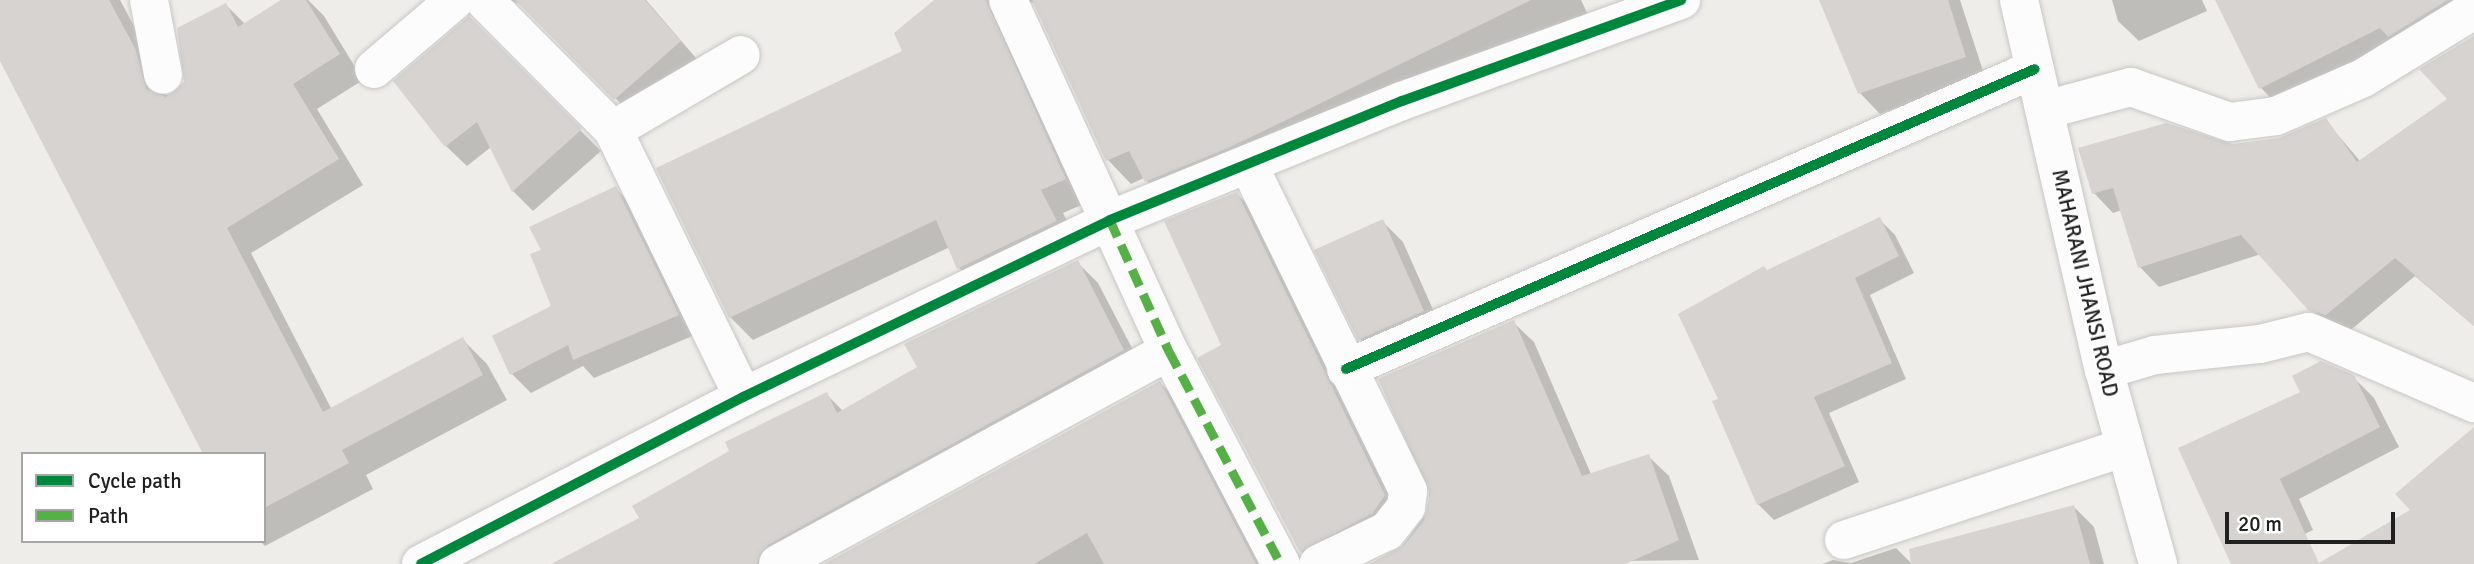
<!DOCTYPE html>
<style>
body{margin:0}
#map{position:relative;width:2474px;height:564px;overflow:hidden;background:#efede9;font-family:Signika,sans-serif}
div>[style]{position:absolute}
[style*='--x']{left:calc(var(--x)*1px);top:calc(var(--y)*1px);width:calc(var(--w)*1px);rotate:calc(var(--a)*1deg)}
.shadow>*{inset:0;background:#0003}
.building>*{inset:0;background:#d6d3d0}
.roads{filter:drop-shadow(0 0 2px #c7c6c5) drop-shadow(0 0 2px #c7c6c5)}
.minor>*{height:38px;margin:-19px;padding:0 19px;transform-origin:19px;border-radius:19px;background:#fdfcfc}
.quiet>*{height:9px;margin-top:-4.5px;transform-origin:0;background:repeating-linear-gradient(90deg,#55b145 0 18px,transparent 0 27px)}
.cycleway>*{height:10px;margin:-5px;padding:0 5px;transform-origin:5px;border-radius:5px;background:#00873e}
span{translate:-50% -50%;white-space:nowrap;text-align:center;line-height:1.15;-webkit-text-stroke:5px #fff;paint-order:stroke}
.street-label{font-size:21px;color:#202020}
.legend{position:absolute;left:21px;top:452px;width:245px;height:91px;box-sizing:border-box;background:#fff;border:2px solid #a6a6a6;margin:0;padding:9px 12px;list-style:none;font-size:21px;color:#202020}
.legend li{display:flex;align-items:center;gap:14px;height:35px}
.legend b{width:35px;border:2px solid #a6a6a6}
.scale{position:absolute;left:2225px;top:512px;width:170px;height:32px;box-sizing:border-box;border:4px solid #202020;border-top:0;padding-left:9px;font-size:21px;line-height:24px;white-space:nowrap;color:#202020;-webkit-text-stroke:5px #fff;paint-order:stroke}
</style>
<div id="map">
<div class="shadow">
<i style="clip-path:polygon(0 0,120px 0,161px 76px,165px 95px,178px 94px,186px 82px,226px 5px,245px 24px,284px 0,308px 0,324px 16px,363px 80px,317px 109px,363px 185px,251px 253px,332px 410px,462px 339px,487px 364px,507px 400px,366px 475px,373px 489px,265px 546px,260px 541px,264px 541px,264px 454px,0 57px)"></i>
<i style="clip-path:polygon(510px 0,646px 0,702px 65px,638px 121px,524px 6px)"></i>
<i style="clip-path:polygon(937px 0,1581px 0,1589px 17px,1169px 204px,1144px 178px,1131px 184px,1108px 160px,1036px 3px,1023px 2px,1088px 202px,1063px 213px,1079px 245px,982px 291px,959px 268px,950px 247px,753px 340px,730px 317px)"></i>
<i style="clip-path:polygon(1821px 0,1960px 0,1985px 77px,1880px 114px,1860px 93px)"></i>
<i style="clip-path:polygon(2112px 0,2202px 0,2207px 11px,2139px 41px,2118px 21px)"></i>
<i style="clip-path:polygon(2217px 0,2474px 0,2280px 107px,2261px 88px)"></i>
<i style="clip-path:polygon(469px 19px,601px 151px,533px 211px,513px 191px,491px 147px,467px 166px,446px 146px)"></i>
<i style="clip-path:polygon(2474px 38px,2474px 326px,2415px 276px,2346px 334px,2331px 330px,2261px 254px,2159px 287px,2140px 267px,2122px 210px,2113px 213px,2094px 193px,2233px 145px,2280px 139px,2325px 120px,2360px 161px,2449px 99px)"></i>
<i style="clip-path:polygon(616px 189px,635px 208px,697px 334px,594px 378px,583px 366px,531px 393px,512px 374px)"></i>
<i style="clip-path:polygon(1237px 194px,1257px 214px,1405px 516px,1314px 564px,1301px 551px,1223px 346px)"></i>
<i style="clip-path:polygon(1879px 219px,1895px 235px,1914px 273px,1870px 295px,1906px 379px,1829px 413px,1859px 482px,1774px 520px,1758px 504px,1720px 400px,1767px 272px)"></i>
<i style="clip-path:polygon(1382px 221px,1403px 242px,1443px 332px,1380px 359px,1360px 339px)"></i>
<i style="clip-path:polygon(1077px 262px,1098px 283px,1144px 371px,790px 564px,554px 564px,641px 519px,826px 394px,844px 412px,919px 368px)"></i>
<i style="clip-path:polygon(1513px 322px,1534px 342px,1591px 474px,1648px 456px,1669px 476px,1699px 560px,1373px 564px,1398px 552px,1429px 510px,1429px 481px)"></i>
<i style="clip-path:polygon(2353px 377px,2374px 398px,2399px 447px,2299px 499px,2313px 530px,2243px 563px,2223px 542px)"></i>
<i style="clip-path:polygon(1160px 383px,1180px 403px,1265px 564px,827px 564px)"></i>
<i style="clip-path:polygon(2074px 507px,2094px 527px,2104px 564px,1998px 564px)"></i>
<i style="clip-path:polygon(1896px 548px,1912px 564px,1822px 564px,1833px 560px,1851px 563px)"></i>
</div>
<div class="building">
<i style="clip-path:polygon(0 0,109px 0,136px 50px,146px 89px,166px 97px,184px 82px,177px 28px,226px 3px,238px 27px,281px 0,306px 0,340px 54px,293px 84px,339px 159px,227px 228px,323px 412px,463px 337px,483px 375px,342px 450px,349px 463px,264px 508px,264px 454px,203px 454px,0 61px)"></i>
<i style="clip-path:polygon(515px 0,645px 0,681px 41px,614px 100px)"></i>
<i style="clip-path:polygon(934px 0,986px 0,1066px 179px,1041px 190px,1057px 221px,957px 269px,936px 220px,729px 318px,656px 168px,902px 51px,894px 33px)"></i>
<i style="clip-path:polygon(1032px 0,1531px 0,1231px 147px,1145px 182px,1129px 151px,1106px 161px)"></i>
<i style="clip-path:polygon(1819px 0,1948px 0,1966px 57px,1858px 94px)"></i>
<i style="clip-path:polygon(2215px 0,2448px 0,2388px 37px,2380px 28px,2259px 89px)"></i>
<i style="clip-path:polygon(469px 16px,582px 129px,512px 192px,477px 122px,445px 147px,393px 81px)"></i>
<i style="clip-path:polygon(2474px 36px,2474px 326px,2395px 258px,2326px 315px,2309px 311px,2241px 235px,2138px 268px,2113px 188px,2092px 194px,2078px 148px,2166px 123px,2233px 144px,2279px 138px,2326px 118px,2357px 162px,2447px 99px,2419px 69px)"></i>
<i style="clip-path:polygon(616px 186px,679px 315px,573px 360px,568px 345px,510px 375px,492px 336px,551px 306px,530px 254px,541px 250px,529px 227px)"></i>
<i style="clip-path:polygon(1237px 192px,1385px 495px,1373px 513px,1300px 552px,1197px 358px,1221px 345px,1164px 221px)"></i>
<i style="clip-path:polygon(1880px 217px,1899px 256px,1855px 278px,1892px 363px,1814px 397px,1845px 466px,1757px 505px,1712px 401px,1718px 399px,1678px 314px,1764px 266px,1767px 270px)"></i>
<i style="clip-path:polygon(1383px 219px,1424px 311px,1358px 340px,1314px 250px)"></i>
<i style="clip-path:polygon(1078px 260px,1124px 350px,768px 545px,756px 564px,551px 564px,639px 518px,632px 506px,729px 451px,725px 442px,827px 392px,837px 413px,917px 367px,904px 344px)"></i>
<i style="clip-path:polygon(1514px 320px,1582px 476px,1649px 454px,1679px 540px,1625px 564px,1369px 564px,1404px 545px,1424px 520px,1430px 494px,1378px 379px)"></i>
<i style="clip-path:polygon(2321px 361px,2354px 375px,2380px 427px,2280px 479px,2319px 563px,2410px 510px,2395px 494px,2474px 427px,2474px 564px,2231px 564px,2178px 448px,2300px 392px,2292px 376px)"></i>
<i style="clip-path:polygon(1160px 381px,1256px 564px,1104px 564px,1087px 533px,1034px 564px,824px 564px)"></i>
<i style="clip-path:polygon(2074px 505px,2090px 564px,1911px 564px,1909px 549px)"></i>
</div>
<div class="roads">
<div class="minor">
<i style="--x:149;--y:0;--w:76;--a:79.4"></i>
<i style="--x:484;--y:0;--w:183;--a:45.2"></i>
<i style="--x:613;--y:130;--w:297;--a:64"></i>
<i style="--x:1008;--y:0;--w:386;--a:65.4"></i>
<i style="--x:1169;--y:351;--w:241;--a:62.3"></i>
<i style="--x:2019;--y:0;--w:380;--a:77.1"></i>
<i style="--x:2104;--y:370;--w:201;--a:74.4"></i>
<i style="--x:374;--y:69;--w:106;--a:-40.4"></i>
<i style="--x:2045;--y:110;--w:89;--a:-15"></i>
<i style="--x:2131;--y:87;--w:105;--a:19.5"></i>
<i style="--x:2230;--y:122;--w:46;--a:-7.4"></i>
<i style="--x:2276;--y:116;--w:95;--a:-23.6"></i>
<i style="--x:2363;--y:78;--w:130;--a:-31.5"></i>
<i style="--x:613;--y:130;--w:148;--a:-30.4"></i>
<i style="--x:1248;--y:164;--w:364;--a:63.9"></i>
<i style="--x:1408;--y:491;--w:16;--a:97"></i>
<i style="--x:1406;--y:507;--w:31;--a:128"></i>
<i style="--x:1387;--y:531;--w:76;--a:154.4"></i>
<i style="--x:1346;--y:369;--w:751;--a:-23.53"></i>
<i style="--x:2104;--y:370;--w:53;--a:-16.4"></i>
<i style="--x:2155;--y:355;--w:106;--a:-6"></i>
<i style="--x:2260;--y:344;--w:50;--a:-13.8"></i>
<i style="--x:2309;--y:332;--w:180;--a:23.3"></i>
<i style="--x:1844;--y:540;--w:296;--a:-18.3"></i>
<i style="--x:421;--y:564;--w:363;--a:-27.4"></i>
<i style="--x:743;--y:397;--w:407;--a:-25.7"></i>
<i style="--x:1110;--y:220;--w:315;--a:-22.2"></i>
<i style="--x:1402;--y:101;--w:297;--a:-19.9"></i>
<i style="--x:778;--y:564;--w:445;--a:-28.6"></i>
</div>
</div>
<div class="quiet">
<i style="--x:1110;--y:220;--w:144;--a:65.8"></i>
<i style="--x:1169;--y:351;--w:241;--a:62.3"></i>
</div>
<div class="cycleway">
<i style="--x:1346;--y:369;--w:751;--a:-23.53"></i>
<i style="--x:421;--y:564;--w:363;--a:-27.4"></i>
<i style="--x:743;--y:397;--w:407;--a:-25.7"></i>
<i style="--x:1110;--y:220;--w:315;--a:-22.2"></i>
<i style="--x:1402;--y:101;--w:297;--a:-19.9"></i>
</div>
<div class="street-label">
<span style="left:2085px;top:283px;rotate:77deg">MAHARANI JHANSI ROAD</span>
</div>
<ul class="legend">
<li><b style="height:9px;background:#00873e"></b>Cycle path</li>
<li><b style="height:9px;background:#55b145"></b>Path</li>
</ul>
<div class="scale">20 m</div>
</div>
